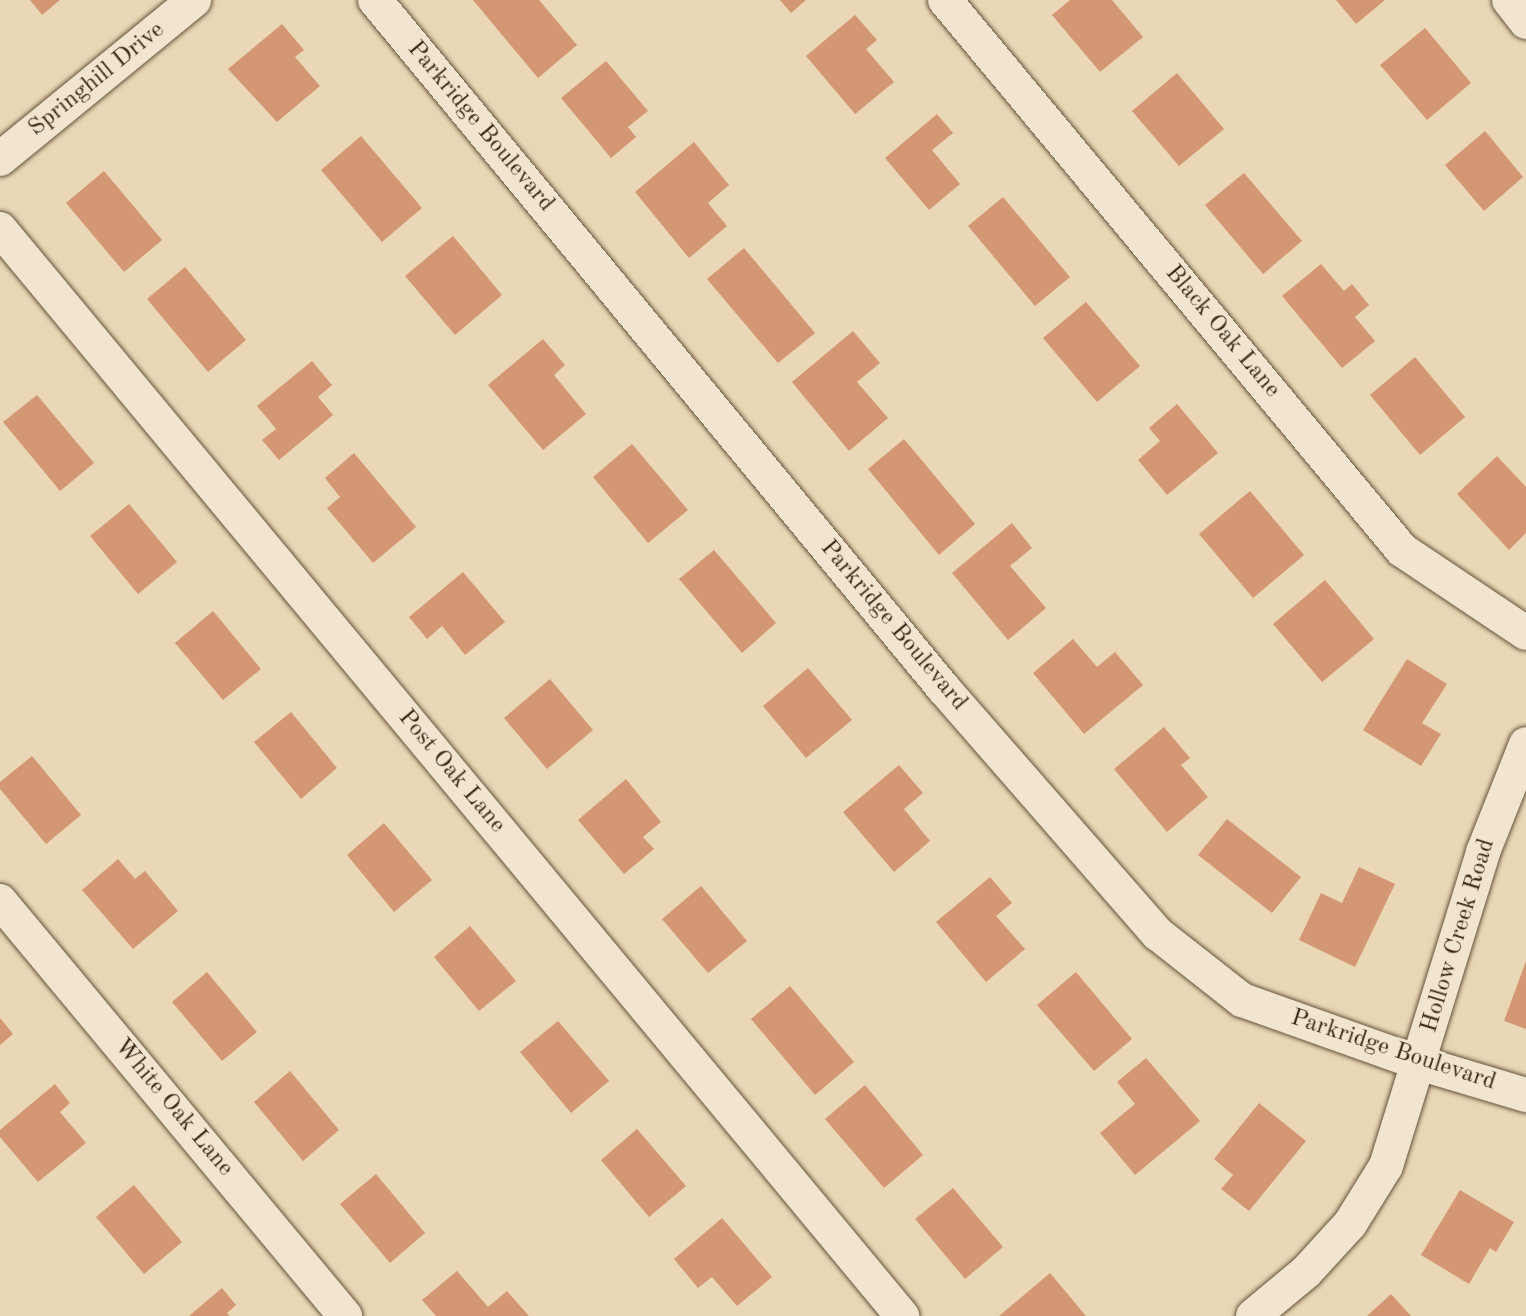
<!DOCTYPE html>
<style>
body{margin:0}
#map{position:relative;width:1526px;height:1316px;overflow:hidden;background:#e9d7b6;font-family:"Old Standard TT",serif}
div>[style]{position:absolute}
[style*='--x']{left:calc(var(--x)*1px);top:calc(var(--y)*1px);width:calc(var(--w)*1px);rotate:calc(var(--a)*1deg)}
.building>*{inset:0;background:#d49774}
.roads{filter:drop-shadow(0 0 2px #67533b) drop-shadow(0 0 2px #67533b)}
.minor>*{height:34px;margin:-17px;padding:0 17px;transform-origin:17px;border-radius:17px;background:#f1e5d0}
span{translate:-50% -50%;white-space:nowrap;text-align:center;line-height:1.15;-webkit-text-stroke:6px #f1e5d0;paint-order:stroke}
.street-label{font-size:24px;color:#3c2712}
</style>
<div id="map">
<div class="building">
<i style="clip-path:polygon(30px 0,60px 0,42px 15px)"></i>
<i style="clip-path:polygon(473px 0,539px 0,577px 45px,538px 78px)"></i>
<i style="clip-path:polygon(780px 0,806px 0,791px 13px)"></i>
<i style="clip-path:polygon(1070px 0,1112px 0,1143px 37px,1100px 72px,1052px 15px)"></i>
<i style="clip-path:polygon(1336px 0,1385px 0,1356px 24px)"></i>
<i style="clip-path:polygon(855px 15px,877px 40px,866px 49px,894px 82px,855px 114px,806px 56px)"></i>
<i style="clip-path:polygon(282px 24px,304px 50px,295px 57px,320px 86px,277px 122px,228px 69px)"></i>
<i style="clip-path:polygon(1425px 28px,1471px 83px,1427px 120px,1380px 65px)"></i>
<i style="clip-path:polygon(606px 61px,648px 111px,628px 127px,636px 137px,611px 158px,561px 98px)"></i>
<i style="clip-path:polygon(1177px 73px,1224px 129px,1179px 166px,1132px 111px)"></i>
<i style="clip-path:polygon(937px 114px,953px 133px,932px 150px,960px 184px,929px 210px,885px 158px)"></i>
<i style="clip-path:polygon(1485px 131px,1523px 177px,1484px 211px,1445px 165px)"></i>
<i style="clip-path:polygon(361px 136px,422px 208px,382px 242px,321px 170px)"></i>
<i style="clip-path:polygon(694px 142px,729px 185px,708px 203px,727px 226px,689px 258px,635px 192px)"></i>
<i style="clip-path:polygon(104px 171px,162px 240px,124px 272px,66px 203px)"></i>
<i style="clip-path:polygon(1244px 173px,1302px 241px,1263px 274px,1205px 205px)"></i>
<i style="clip-path:polygon(1003px 197px,1070px 277px,1035px 306px,968px 226px)"></i>
<i style="clip-path:polygon(453px 236px,502px 295px,455px 335px,405px 276px)"></i>
<i style="clip-path:polygon(744px 248px,815px 333px,778px 363px,707px 279px)"></i>
<i style="clip-path:polygon(1321px 264px,1344px 291px,1352px 284px,1369px 305px,1355px 317px,1375px 341px,1342px 368px,1282px 296px)"></i>
<i style="clip-path:polygon(185px 267px,246px 340px,208px 372px,147px 299px)"></i>
<i style="clip-path:polygon(1086px 302px,1140px 366px,1097px 402px,1043px 338px)"></i>
<i style="clip-path:polygon(853px 331px,880px 363px,857px 382px,888px 418px,849px 451px,792px 382px)"></i>
<i style="clip-path:polygon(543px 339px,565px 365px,554px 375px,586px 414px,543px 450px,488px 385px)"></i>
<i style="clip-path:polygon(1415px 357px,1465px 417px,1420px 455px,1370px 395px)"></i>
<i style="clip-path:polygon(312px 361px,332px 385px,318px 397px,333px 415px,279px 460px,262px 440px,276px 429px,257px 406px)"></i>
<i style="clip-path:polygon(37px 395px,94px 463px,60px 491px,3px 422px)"></i>
<i style="clip-path:polygon(1177px 404px,1218px 453px,1167px 495px,1138px 460px,1160px 441px,1149px 428px)"></i>
<i style="clip-path:polygon(904px 439px,975px 524px,939px 555px,868px 469px)"></i>
<i style="clip-path:polygon(632px 444px,688px 510px,648px 543px,593px 477px)"></i>
<i style="clip-path:polygon(354px 453px,416px 527px,373px 563px,327px 508px,340px 497px,325px 478px)"></i>
<i style="clip-path:polygon(1497px 456px,1526px 487px,1526px 533px,1509px 550px,1457px 494px)"></i>
<i style="clip-path:polygon(1250px 491px,1304px 555px,1253px 598px,1199px 534px)"></i>
<i style="clip-path:polygon(129px 504px,177px 562px,138px 594px,90px 536px)"></i>
<i style="clip-path:polygon(1012px 523px,1032px 548px,1010px 566px,1046px 608px,1008px 640px,952px 573px)"></i>
<i style="clip-path:polygon(714px 550px,776px 623px,742px 653px,679px 579px)"></i>
<i style="clip-path:polygon(463px 572px,505px 622px,465px 655px,442px 626px,427px 639px,409px 617px)"></i>
<i style="clip-path:polygon(1325px 580px,1374px 639px,1322px 682px,1273px 624px)"></i>
<i style="clip-path:polygon(213px 611px,261px 669px,223px 700px,175px 643px)"></i>
<i style="clip-path:polygon(1073px 639px,1097px 667px,1115px 652px,1143px 685px,1084px 734px,1033px 673px)"></i>
<i style="clip-path:polygon(1407px 659px,1447px 684px,1422px 723px,1441px 734px,1421px 766px,1363px 730px)"></i>
<i style="clip-path:polygon(808px 668px,852px 720px,806px 758px,763px 706px)"></i>
<i style="clip-path:polygon(550px 679px,593px 730px,547px 769px,504px 718px)"></i>
<i style="clip-path:polygon(291px 712px,337px 768px,301px 799px,254px 742px)"></i>
<i style="clip-path:polygon(1164px 727px,1190px 758px,1181px 765px,1208px 797px,1167px 832px,1114px 769px)"></i>
<i style="clip-path:polygon(32px 756px,81px 815px,46px 844px,0 789px,0 782px)"></i>
<i style="clip-path:polygon(899px 765px,923px 793px,904px 809px,930px 841px,894px 872px,843px 812px)"></i>
<i style="clip-path:polygon(626px 779px,661px 822px,643px 837px,654px 849px,624px 874px,578px 820px)"></i>
<i style="clip-path:polygon(1227px 819px,1301px 877px,1272px 913px,1198px 855px)"></i>
<i style="clip-path:polygon(384px 823px,432px 880px,394px 912px,347px 855px)"></i>
<i style="clip-path:polygon(118px 859px,135px 879px,145px 871px,178px 911px,133px 949px,82px 890px)"></i>
<i style="clip-path:polygon(1359px 867px,1395px 884px,1355px 967px,1299px 940px,1321px 893px,1342px 903px)"></i>
<i style="clip-path:polygon(990px 877px,1012px 903px,996px 916px,1025px 949px,986px 982px,936px 922px)"></i>
<i style="clip-path:polygon(701px 886px,747px 941px,708px 973px,662px 919px)"></i>
<i style="clip-path:polygon(470px 926px,516px 981px,479px 1011px,434px 957px)"></i>
<i style="clip-path:polygon(1526px 961px,1526px 1029px,1504px 1021px)"></i>
<i style="clip-path:polygon(207px 972px,257px 1032px,222px 1061px,172px 1002px)"></i>
<i style="clip-path:polygon(1076px 972px,1132px 1039px,1094px 1071px,1037px 1005px)"></i>
<i style="clip-path:polygon(790px 986px,854px 1062px,815px 1095px,751px 1019px)"></i>
<i style="clip-path:polygon(0 1018px,13px 1034px,0 1045px)"></i>
<i style="clip-path:polygon(558px 1021px,609px 1081px,571px 1113px,520px 1052px)"></i>
<i style="clip-path:polygon(1146px 1058px,1200px 1121px,1135px 1175px,1100px 1133px,1135px 1104px,1117px 1082px)"></i>
<i style="clip-path:polygon(290px 1071px,339px 1130px,303px 1161px,254px 1102px)"></i>
<i style="clip-path:polygon(55px 1084px,70px 1103px,60px 1112px,86px 1143px,38px 1182px,0 1137px,0 1130px)"></i>
<i style="clip-path:polygon(865px 1085px,923px 1155px,884px 1188px,825px 1119px)"></i>
<i style="clip-path:polygon(1259px 1103px,1306px 1141px,1249px 1211px,1221px 1189px,1233px 1175px,1214px 1159px)"></i>
<i style="clip-path:polygon(637px 1129px,686px 1186px,649px 1217px,601px 1160px)"></i>
<i style="clip-path:polygon(376px 1174px,425px 1233px,390px 1263px,340px 1204px)"></i>
<i style="clip-path:polygon(134px 1185px,182px 1242px,144px 1274px,96px 1217px)"></i>
<i style="clip-path:polygon(953px 1188px,1003px 1247px,965px 1279px,915px 1219px)"></i>
<i style="clip-path:polygon(1460px 1190px,1514px 1222px,1496px 1252px,1490px 1248px,1469px 1284px,1421px 1255px)"></i>
<i style="clip-path:polygon(722px 1218px,772px 1277px,737px 1306px,712px 1277px,698px 1288px,674px 1259px)"></i>
<i style="clip-path:polygon(457px 1271px,488px 1307px,507px 1291px,529px 1316px,436px 1316px,422px 1300px)"></i>
<i style="clip-path:polygon(1050px 1273px,1086px 1316px,999px 1316px)"></i>
<i style="clip-path:polygon(222px 1288px,236px 1305px,227px 1313px,230px 1316px,189px 1316px)"></i>
<i style="clip-path:polygon(1391px 1294px,1411px 1316px,1367px 1316px)"></i>
</div>
<div class="roads">
<div class="minor">
<i style="--x:375;--y:0;--w:894;--a:50.45"></i>
<i style="--x:944;--y:689;--w:325;--a:48.9"></i>
<i style="--x:1158;--y:934;--w:107;--a:38.2"></i>
<i style="--x:1242;--y:1000;--w:188;--a:19.6"></i>
<i style="--x:1419;--y:1063;--w:112;--a:16.7"></i>
<i style="--x:945;--y:0;--w:715;--a:50.28"></i>
<i style="--x:1402;--y:550;--w:149;--a:33.8"></i>
<i style="--x:1509;--y:0;--w:28;--a:52"></i>
<i style="--x:0;--y:159;--w:251;--a:-39.3"></i>
<i style="--x:0;--y:229;--w:1413;--a:50.31"></i>
<i style="--x:0;--y:901;--w:540;--a:50.26"></i>
<i style="--x:1253;--y:1316;--w:69;--a:-39.7"></i>
<i style="--x:1306;--y:1272;--w:65;--a:-47.5"></i>
<i style="--x:1350;--y:1224;--w:68;--a:-58.2"></i>
<i style="--x:1386;--y:1166;--w:329;--a:-72.8"></i>
<i style="--x:1483;--y:852;--w:116;--a:-68.3"></i>
</div>
</div>
<div class="street-label">
<span style="left:97px;top:80px;rotate:-39deg">Springhill Drive</span>
<span style="left:480px;top:127px;rotate:50deg">Parkridge Boulevard</span>
<span style="left:1222px;top:332px;rotate:50deg">Black Oak Lane</span>
<span style="left:893px;top:626px;rotate:50deg">Parkridge Boulevard</span>
<span style="left:451px;top:772px;rotate:50deg">Post Oak Lane</span>
<span style="left:1459px;top:936px;rotate:-73deg">Hollow Creek Road</span>
<span style="left:1393px;top:1051px;rotate:18deg">Parkridge Boulevard</span>
<span style="left:173px;top:1108px;rotate:50deg">White Oak Lane</span>
</div>
</div>
